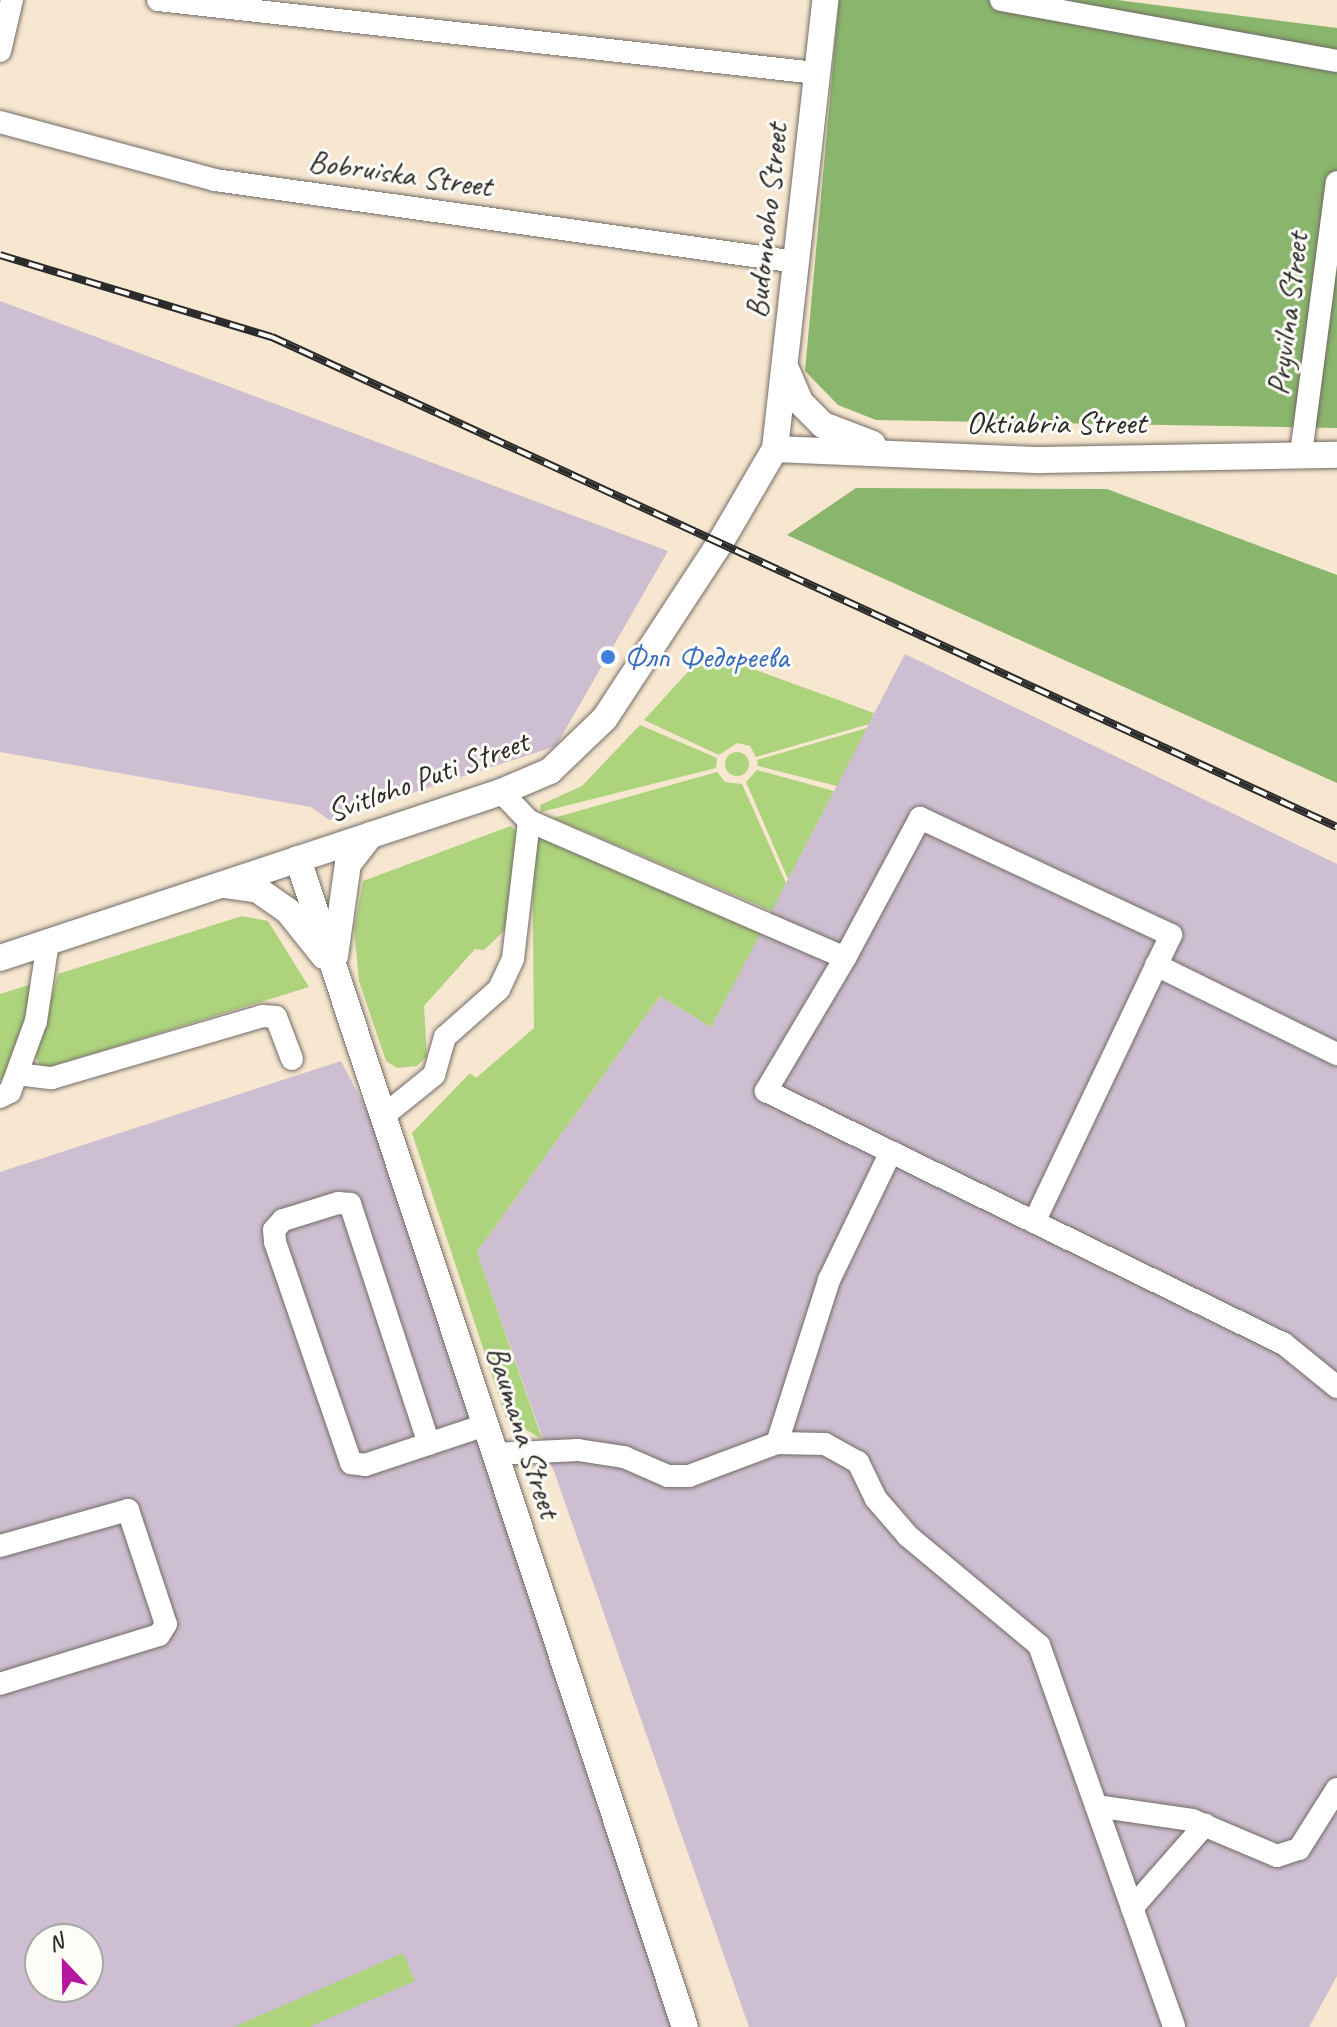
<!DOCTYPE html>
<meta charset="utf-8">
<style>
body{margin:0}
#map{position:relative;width:1337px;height:2027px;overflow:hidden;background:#f7e6d0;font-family:Caveat,sans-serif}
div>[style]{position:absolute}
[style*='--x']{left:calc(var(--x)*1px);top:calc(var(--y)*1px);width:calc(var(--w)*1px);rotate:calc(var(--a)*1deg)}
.industrial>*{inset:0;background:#cebed1}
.green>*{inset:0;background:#add37d}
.round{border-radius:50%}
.forest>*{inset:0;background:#8ab56c}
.roads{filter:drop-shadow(0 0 2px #726c65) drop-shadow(0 0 2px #726c65)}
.minor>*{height:22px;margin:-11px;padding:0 11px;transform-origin:11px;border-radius:11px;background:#fff}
.major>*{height:26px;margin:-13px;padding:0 13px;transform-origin:13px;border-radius:13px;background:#fff}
.rail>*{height:8px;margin-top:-4px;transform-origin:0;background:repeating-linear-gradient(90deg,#fdfcf7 0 15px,#2b2b2b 0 30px);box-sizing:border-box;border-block:2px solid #2b2b2b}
.dots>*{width:22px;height:22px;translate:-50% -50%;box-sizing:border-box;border:4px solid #fdfcf7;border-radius:50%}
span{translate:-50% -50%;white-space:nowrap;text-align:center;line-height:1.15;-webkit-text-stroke:6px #fdfcf7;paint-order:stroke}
.street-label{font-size:32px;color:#2b2b2b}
.shop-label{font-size:32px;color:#366cbe}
.left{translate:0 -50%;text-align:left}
.north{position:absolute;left:24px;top:1923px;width:80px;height:80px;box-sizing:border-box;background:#fdfcf7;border:2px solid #a9a8a5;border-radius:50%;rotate:338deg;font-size:22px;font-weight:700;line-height:32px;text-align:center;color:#2b2b2b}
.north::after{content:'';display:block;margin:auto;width:28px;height:36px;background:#b5179e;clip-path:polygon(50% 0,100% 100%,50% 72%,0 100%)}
</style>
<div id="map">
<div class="industrial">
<i style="clip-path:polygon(0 301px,668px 551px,556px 746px,329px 820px,311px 807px,0 752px)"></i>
<i style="clip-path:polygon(905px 654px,1337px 864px,1337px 1976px,1309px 2027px,749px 2027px,477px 1252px,660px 996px,711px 1027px)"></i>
<i style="clip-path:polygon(evenodd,341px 1061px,372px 1120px,673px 2027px,0 2027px,0 1172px,341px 1061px,40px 1939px,88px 1939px,88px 1987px,40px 1987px,40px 1939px)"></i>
</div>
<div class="green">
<i style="clip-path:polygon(706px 652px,874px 713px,869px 724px,756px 757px,750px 746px,737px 743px,719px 755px,644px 720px)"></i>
<i style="clip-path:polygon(640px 725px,717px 758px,716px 768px,541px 812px,540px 805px,582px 786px)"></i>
<i style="clip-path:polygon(867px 728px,837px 786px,758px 766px,757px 760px)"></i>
<i class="round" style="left:725px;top:752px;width:24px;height:24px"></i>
<i style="clip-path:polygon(757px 770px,834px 791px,788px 879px,746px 782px)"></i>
<i style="clip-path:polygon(717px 772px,725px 782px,742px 784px,786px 883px,772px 911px,553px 818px)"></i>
<i style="clip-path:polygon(511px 826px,518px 833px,506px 929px,484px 950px,475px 949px,424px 1006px,427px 1056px,417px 1066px,397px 1068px,386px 1061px,359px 981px,354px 929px,363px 881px)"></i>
<i style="clip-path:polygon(532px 830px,763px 929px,711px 1027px,660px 996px,477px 1252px,542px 1439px,506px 1418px,412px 1133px,470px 1073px,476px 1078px,534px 1028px)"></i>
<i style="clip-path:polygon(242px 916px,268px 921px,309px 987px,42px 1069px,35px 1056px,58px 974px)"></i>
<i style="clip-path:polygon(38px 982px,10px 1070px,0 1081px,0 994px)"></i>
<i style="clip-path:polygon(403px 1953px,415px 1981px,309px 2027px,234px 2027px)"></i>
</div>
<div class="forest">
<i style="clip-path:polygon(839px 0,1117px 0,1337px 28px,1337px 428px,876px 420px,838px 405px,805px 371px)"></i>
<i style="clip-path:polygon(856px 488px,1107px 489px,1337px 575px,1337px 783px,787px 535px)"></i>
</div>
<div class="roads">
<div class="minor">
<i style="--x:158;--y:0;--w:662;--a:6.33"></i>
<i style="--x:1001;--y:0;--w:341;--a:10.3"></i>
<i style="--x:0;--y:51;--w:52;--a:-76.8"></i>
<i style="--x:0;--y:122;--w:223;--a:15.1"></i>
<i style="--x:215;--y:180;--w:587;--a:8.03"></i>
<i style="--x:1301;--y:454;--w:274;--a:-82.5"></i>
<i style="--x:529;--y:821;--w:344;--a:23.4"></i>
<i style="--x:845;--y:958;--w:155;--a:120.7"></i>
<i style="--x:766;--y:1091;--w:576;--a:26.03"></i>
<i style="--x:1284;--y:1344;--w:68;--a:39.1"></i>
<i style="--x:845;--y:958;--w:159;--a:-61.8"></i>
<i style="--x:920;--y:818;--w:277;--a:25"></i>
<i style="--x:1171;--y:935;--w:318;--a:115.5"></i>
<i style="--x:1156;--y:965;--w:202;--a:26.2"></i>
<i style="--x:17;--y:1074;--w:35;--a:7"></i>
<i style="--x:52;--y:1078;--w:220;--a:-16.4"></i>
<i style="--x:263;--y:1016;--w:13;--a:4"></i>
<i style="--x:276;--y:1017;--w:45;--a:69.1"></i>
<i style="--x:0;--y:1097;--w:11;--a:-27"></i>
<i style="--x:10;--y:1092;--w:76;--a:-69.9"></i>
<i style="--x:36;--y:1021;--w:80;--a:-81.4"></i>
<i style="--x:382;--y:1117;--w:67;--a:-38.9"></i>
<i style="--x:434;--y:1075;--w:40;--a:-74"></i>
<i style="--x:445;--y:1037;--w:72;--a:-41.6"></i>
<i style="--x:499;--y:989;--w:33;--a:-65"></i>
<i style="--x:513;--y:959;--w:139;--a:-83.4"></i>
<i style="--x:529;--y:821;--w:40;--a:-134"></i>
<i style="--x:777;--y:1443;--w:171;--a:-72.3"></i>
<i style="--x:829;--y:1280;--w:142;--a:-64.2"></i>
<i style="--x:429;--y:1444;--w:253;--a:-108.2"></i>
<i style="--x:350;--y:1204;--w:12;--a:-175"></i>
<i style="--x:338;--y:1203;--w:58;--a:162.8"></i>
<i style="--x:283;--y:1220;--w:13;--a:132"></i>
<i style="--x:274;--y:1230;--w:12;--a:85"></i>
<i style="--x:275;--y:1242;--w:234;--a:71"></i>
<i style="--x:351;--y:1463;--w:14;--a:8"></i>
<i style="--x:365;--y:1465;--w:126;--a:-18.4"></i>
<i style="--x:494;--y:1454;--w:84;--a:-2.7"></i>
<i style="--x:578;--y:1450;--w:47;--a:8.7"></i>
<i style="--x:624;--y:1457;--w:48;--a:23.4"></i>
<i style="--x:668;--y:1476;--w:21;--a:0"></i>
<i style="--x:689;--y:1476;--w:94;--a:-20.6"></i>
<i style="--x:777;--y:1443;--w:48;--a:1.2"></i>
<i style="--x:825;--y:1444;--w:38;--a:29"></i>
<i style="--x:858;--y:1462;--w:41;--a:64.1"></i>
<i style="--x:876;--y:1499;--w:49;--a:49.1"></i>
<i style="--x:908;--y:1536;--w:170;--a:39.8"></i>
<i style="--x:1039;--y:1645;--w:405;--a:70.5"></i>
<i style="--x:0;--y:1546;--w:133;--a:-15.7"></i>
<i style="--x:128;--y:1510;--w:120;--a:71.6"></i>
<i style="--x:166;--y:1624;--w:13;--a:122"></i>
<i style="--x:159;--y:1635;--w:166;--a:162.9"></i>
<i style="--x:1096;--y:1806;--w:97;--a:8.3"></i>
<i style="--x:1192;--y:1820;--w:92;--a:23"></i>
<i style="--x:1277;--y:1856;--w:23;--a:-18"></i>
<i style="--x:1299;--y:1849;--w:71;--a:-57.7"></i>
<i style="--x:1132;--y:1908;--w:111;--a:-48.7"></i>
</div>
<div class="major">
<i style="--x:787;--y:371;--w:34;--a:67"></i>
<i style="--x:800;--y:402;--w:33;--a:45"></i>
<i style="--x:823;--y:425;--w:53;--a:20.8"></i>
<i style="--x:775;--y:449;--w:266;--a:2.4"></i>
<i style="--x:1041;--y:460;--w:296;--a:-1"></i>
<i style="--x:298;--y:859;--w:1230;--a:71.67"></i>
<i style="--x:224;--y:885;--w:34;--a:8"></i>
<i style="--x:258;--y:890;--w:37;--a:35"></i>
<i style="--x:288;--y:911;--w:58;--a:51.3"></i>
<i style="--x:335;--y:956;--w:93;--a:-82"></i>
<i style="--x:348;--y:864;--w:37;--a:-52"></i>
<i style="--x:0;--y:958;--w:528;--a:-18.33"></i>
<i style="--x:501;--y:792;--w:53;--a:-23.2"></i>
<i style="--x:550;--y:771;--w:76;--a:-43.9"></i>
<i style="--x:605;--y:718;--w:209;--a:-56.7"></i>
<i style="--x:720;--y:543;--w:109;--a:-59.7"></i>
<i style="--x:775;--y:449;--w:452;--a:-83.6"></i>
</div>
</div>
<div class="rail">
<i style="--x:0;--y:255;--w:284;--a:16.8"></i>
<i style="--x:272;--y:337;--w:1172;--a:24.71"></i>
</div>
<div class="dots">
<i style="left:608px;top:657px;background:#3f7fe0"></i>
</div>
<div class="street-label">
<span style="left:400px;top:174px;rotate:8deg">Bobruiska Street</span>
<span style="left:767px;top:221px;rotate:-84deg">Budonnoho Street</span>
<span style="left:1288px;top:314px;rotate:-83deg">Pryvilna Street</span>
<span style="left:1056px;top:423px">Oktiabria Street</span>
<span style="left:428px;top:777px;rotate:-20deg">Svitloho Puti Street</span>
<span style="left:523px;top:1432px;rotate:72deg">Baumana Street</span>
</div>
<div class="shop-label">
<span class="left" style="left:624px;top:657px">Флп Федореева</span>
</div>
<div class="north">N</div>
</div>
